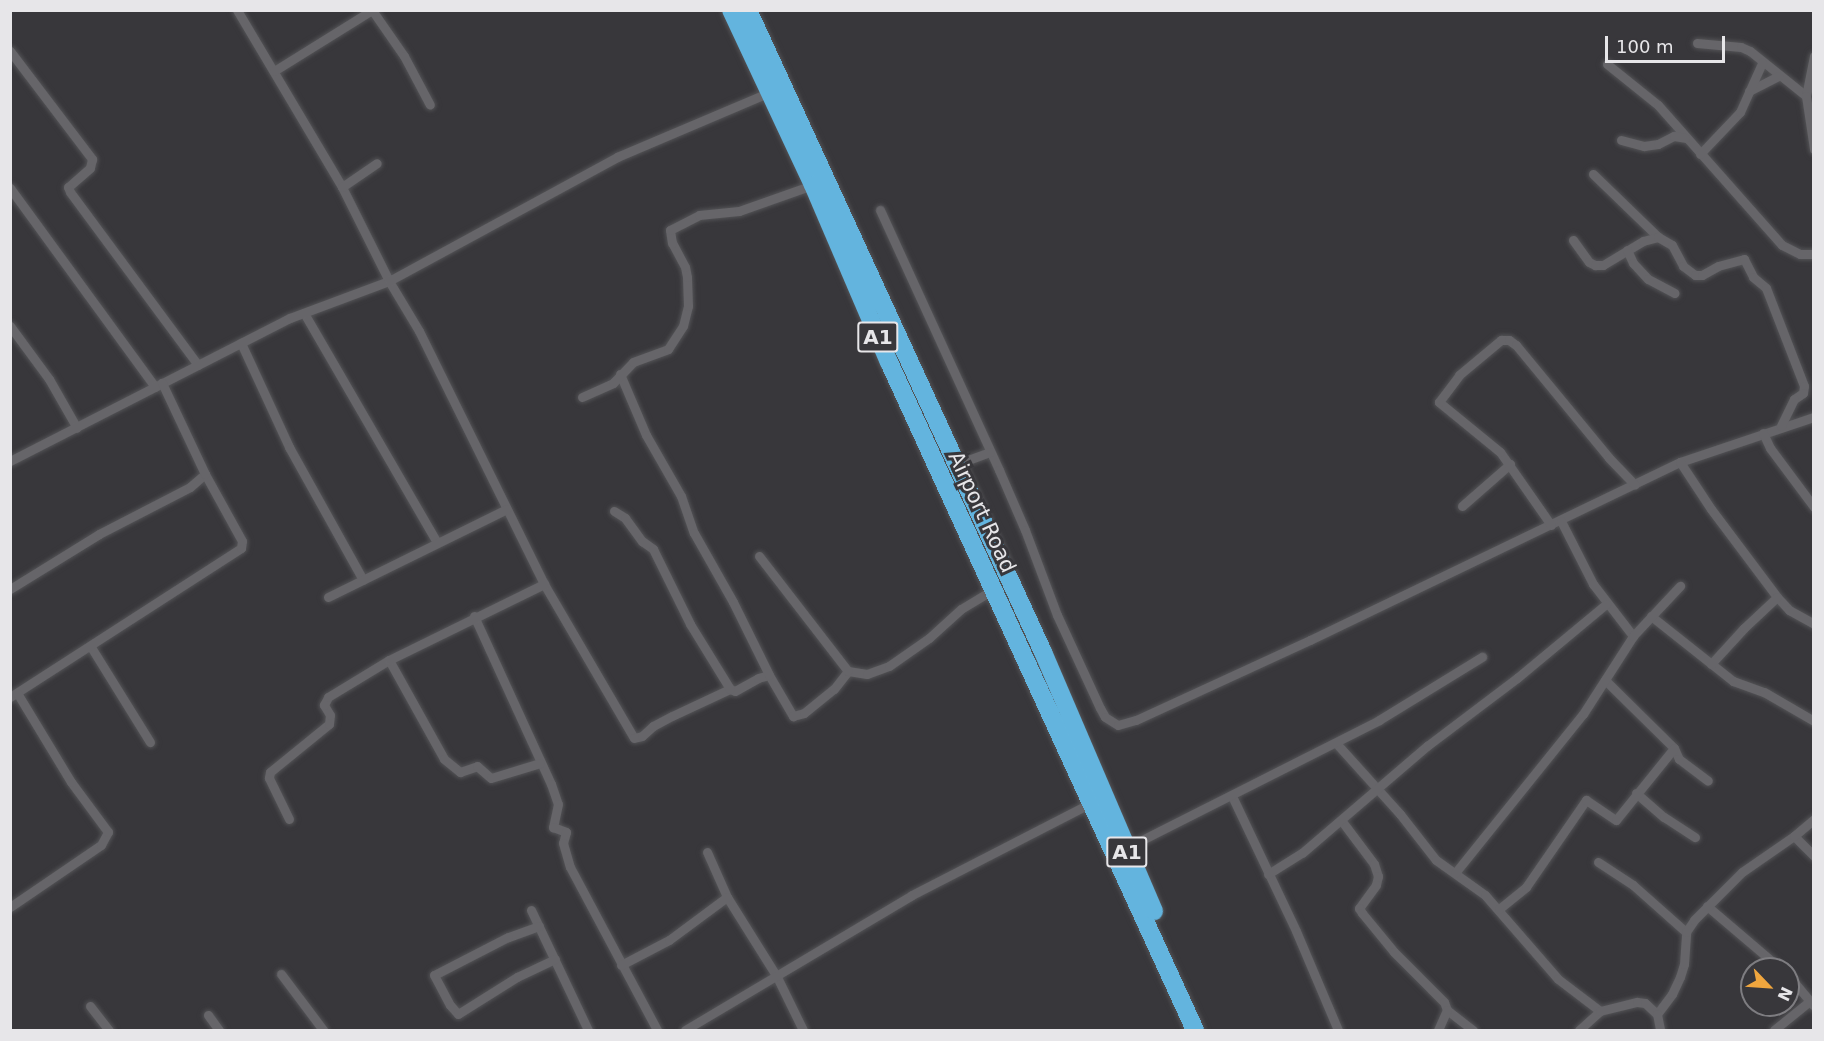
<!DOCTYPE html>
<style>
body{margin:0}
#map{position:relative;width:1824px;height:1041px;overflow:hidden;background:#38373b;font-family:"DejaVu Sans",sans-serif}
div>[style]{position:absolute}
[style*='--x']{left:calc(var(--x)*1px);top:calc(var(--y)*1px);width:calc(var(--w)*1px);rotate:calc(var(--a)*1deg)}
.roads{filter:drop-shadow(0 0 2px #535356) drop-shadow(0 0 2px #535356)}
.street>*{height:9px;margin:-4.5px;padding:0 4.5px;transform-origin:4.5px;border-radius:4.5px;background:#666569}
.highway>*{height:18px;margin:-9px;padding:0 9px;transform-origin:9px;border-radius:9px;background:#63b4de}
span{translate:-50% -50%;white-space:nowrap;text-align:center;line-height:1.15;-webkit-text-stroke:6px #38373b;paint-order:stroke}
.shield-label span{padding:2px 4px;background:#38373b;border:2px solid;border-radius:4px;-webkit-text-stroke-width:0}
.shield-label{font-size:20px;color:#e7e6e9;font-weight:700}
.street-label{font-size:21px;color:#e7e6e9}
.frame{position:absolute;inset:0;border:12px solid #e7e6e9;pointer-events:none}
.north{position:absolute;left:1740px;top:957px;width:60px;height:60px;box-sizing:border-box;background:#38373b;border:2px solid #7e7d81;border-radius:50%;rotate:115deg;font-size:16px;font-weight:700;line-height:24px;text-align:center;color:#e7e6e9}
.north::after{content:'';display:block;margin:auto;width:21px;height:27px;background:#f0a63e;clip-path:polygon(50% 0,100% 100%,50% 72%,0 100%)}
.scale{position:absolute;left:1605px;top:36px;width:120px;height:27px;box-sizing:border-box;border:3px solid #e7e6e9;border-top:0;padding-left:8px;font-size:18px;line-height:21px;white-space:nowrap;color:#e7e6e9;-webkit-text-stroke:4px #38373b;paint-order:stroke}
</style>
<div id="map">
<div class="roads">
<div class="street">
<i style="--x:237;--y:10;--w:206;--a:59.3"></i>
<i style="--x:342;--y:187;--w:105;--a:63.4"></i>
<i style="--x:389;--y:281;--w:58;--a:59"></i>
<i style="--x:419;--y:331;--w:282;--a:63.7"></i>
<i style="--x:544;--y:584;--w:178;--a:59.7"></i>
<i style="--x:634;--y:738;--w:8;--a:-14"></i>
<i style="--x:642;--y:736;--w:15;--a:-42"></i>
<i style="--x:653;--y:726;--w:21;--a:-28"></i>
<i style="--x:672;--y:716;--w:64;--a:-25"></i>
<i style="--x:730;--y:689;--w:5;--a:22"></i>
<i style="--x:735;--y:691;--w:26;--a:-29"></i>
<i style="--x:758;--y:678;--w:11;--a:-15"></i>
<i style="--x:769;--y:675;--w:48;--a:59.7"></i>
<i style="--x:793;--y:716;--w:11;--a:-15"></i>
<i style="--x:804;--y:713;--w:38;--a:-39"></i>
<i style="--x:834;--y:689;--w:23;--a:-52"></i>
<i style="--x:848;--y:671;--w:19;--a:9"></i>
<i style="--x:867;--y:674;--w:23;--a:-20"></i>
<i style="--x:889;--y:666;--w:49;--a:-35"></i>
<i style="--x:929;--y:638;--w:43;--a:-42.2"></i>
<i style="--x:961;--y:609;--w:37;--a:-31"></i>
<i style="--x:1697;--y:43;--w:44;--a:5.2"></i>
<i style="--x:1741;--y:47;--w:10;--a:24"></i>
<i style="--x:1750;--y:51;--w:72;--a:38.8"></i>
<i style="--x:10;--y:51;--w:136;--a:52.8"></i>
<i style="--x:92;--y:159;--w:9;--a:103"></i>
<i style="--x:90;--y:168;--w:29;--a:139"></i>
<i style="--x:68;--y:187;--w:5;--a:68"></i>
<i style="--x:70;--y:192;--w:215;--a:53.5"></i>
<i style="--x:1814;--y:56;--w:41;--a:101.3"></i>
<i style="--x:1806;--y:96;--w:54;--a:81.4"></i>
<i style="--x:1607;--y:64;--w:65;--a:38.8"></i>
<i style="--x:1658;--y:105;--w:187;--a:48.5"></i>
<i style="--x:1782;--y:245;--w:20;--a:27"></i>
<i style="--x:1800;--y:254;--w:14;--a:0"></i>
<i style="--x:274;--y:71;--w:115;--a:-31.9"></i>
<i style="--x:372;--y:10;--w:56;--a:55.2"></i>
<i style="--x:404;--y:56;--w:55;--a:62"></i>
<i style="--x:1749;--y:91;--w:33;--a:-27"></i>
<i style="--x:1621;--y:140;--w:24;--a:15"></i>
<i style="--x:1644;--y:146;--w:14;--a:-8"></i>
<i style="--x:1658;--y:144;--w:18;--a:-27"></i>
<i style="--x:1674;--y:136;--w:11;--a:10"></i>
<i style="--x:1700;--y:154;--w:58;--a:-46.4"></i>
<i style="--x:1740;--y:112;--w:54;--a:-65.8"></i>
<i style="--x:1593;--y:174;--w:91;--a:44.1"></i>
<i style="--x:342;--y:187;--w:42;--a:-34.4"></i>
<i style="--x:10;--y:188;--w:246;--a:53.9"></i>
<i style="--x:880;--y:210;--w:286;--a:65.4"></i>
<i style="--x:999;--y:470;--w:65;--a:66.6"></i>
<i style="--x:1025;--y:530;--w:91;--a:69.4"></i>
<i style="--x:1057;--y:615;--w:102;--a:65.2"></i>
<i style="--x:1100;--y:708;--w:10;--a:61"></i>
<i style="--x:1105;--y:717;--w:15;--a:32"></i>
<i style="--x:1118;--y:725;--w:19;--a:-16"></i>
<i style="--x:1136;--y:720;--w:192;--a:-24.7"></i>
<i style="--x:1310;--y:640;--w:411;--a:-25.7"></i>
<i style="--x:1680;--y:462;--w:141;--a:-18.6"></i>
<i style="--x:1573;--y:240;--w:27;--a:54"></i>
<i style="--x:1589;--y:262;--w:7;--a:27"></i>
<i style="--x:1595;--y:265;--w:8;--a:0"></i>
<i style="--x:1603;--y:265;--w:47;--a:-31"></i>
<i style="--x:1643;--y:241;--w:16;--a:-15"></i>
<i style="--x:1658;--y:237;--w:16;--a:30"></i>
<i style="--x:1672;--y:245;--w:24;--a:62"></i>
<i style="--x:1683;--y:266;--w:15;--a:37"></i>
<i style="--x:1695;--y:275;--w:7;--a:0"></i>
<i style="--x:1702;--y:275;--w:18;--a:-29"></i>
<i style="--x:1718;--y:266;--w:27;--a:-15"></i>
<i style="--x:1744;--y:259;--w:20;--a:63"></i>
<i style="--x:1753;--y:277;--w:17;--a:40"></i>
<i style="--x:1766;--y:288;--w:105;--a:68.8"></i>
<i style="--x:1804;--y:386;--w:7;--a:98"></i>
<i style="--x:1803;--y:393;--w:11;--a:146"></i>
<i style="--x:1794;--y:399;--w:30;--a:116"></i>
<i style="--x:1627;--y:250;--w:14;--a:65"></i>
<i style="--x:1633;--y:263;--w:22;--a:47"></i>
<i style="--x:1648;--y:279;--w:30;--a:28"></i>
<i style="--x:304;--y:313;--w:265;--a:59.9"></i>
<i style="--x:10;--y:326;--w:66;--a:53.7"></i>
<i style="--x:49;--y:379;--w:56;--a:60.3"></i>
<i style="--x:241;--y:343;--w:115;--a:65.2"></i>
<i style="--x:289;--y:447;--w:152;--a:60.9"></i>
<i style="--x:620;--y:374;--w:66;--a:66.9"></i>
<i style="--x:646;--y:435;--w:70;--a:60.2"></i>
<i style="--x:681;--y:496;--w:39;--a:71"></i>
<i style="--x:694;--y:533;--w:79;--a:60.5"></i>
<i style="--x:733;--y:602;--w:81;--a:63.7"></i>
<i style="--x:582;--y:397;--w:34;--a:-24"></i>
<i style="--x:613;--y:383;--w:29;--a:-46"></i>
<i style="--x:633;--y:362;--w:37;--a:-20"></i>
<i style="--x:668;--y:349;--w:27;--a:-57"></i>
<i style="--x:683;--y:326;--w:21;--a:-76"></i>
<i style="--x:688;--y:306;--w:29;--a:-92"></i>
<i style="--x:687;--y:277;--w:10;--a:-101"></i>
<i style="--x:685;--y:267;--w:27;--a:-118"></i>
<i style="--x:672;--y:243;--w:13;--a:-99"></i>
<i style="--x:670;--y:230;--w:33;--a:-27"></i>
<i style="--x:699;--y:215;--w:40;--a:-5.7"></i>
<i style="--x:739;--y:211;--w:78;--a:-19.4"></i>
<i style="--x:1763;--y:433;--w:17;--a:65"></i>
<i style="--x:1770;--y:448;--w:74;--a:53.3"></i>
<i style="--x:10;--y:461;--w:314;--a:-27.1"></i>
<i style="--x:290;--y:318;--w:106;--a:-20.5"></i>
<i style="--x:389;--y:281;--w:260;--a:-28.5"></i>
<i style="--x:617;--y:157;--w:166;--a:-23"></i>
<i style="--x:1680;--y:462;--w:56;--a:56.6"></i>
<i style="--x:1711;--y:509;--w:110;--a:53.1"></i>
<i style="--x:1777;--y:597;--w:18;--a:47"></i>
<i style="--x:1789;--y:610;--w:29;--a:29"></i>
<i style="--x:957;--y:464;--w:35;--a:-20"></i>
<i style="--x:1462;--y:506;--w:64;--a:-41.2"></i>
<i style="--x:614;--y:511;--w:13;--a:32"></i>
<i style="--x:625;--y:518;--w:29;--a:54"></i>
<i style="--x:642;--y:541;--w:14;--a:36"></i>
<i style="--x:653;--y:549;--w:84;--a:63.7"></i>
<i style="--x:690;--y:624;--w:76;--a:58.4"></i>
<i style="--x:1561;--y:521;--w:71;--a:63.1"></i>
<i style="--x:1593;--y:584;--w:66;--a:52.4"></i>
<i style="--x:1551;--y:525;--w:89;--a:-124.9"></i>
<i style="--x:1500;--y:452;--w:79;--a:-140.7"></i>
<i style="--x:1439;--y:402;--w:34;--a:-53"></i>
<i style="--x:1459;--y:375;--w:55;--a:-39.8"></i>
<i style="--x:1501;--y:340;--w:8;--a:0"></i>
<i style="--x:1509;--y:340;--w:9;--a:36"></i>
<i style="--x:1516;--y:345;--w:146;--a:50.5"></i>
<i style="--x:1609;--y:458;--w:37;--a:46"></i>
<i style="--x:759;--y:556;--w:145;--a:52.3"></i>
<i style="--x:10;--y:589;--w:105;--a:-31.7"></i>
<i style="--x:99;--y:534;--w:102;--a:-27.3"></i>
<i style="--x:190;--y:487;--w:20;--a:-41"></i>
<i style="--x:328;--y:597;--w:199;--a:-26.2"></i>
<i style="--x:474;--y:616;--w:185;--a:65.4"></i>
<i style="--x:551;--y:784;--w:21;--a:71"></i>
<i style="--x:558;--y:804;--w:24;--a:102"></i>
<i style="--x:553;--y:827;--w:14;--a:21"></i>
<i style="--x:566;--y:832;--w:11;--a:105"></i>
<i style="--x:563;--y:843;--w:25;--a:74"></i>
<i style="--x:570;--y:867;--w:185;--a:61.9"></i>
<i style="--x:1651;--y:616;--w:105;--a:38.4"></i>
<i style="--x:1733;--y:681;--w:33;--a:20"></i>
<i style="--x:1764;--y:692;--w:58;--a:30.1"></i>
<i style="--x:91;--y:647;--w:112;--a:58.2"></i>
<i style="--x:389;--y:660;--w:113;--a:60.9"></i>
<i style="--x:444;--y:759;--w:21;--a:39"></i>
<i style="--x:460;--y:772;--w:18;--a:-19"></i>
<i style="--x:477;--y:766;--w:18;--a:41"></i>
<i style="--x:491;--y:778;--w:51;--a:-17"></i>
<i style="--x:1711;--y:664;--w:49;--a:-47.5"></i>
<i style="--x:1744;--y:628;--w:45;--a:-43.2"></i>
<i style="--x:1605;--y:680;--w:97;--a:44.6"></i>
<i style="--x:1674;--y:748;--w:12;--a:66"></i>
<i style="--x:1679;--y:759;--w:36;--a:37"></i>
<i style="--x:10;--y:697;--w:275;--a:-32.8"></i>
<i style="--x:241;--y:548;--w:7;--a:-82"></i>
<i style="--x:242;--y:541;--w:77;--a:-118.9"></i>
<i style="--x:205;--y:474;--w:101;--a:-115.3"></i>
<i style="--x:1336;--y:743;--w:96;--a:48"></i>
<i style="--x:1400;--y:814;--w:58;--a:52"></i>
<i style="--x:1436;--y:860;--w:60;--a:35.5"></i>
<i style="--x:1485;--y:895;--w:111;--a:49"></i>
<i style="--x:1558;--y:979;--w:53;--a:37.3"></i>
<i style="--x:1636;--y:793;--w:37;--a:41"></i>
<i style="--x:1664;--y:817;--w:37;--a:33"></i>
<i style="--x:1232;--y:796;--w:149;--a:64.6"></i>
<i style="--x:1296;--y:931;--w:108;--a:67"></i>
<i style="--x:289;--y:819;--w:46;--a:-116"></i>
<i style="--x:269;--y:778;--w:6;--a:-81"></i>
<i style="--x:270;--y:772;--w:76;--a:-39.1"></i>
<i style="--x:329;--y:724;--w:9;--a:-84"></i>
<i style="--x:330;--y:715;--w:12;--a:-121"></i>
<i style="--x:324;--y:705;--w:9;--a:-63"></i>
<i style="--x:328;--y:697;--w:71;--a:-31.2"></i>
<i style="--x:389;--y:660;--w:173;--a:-26.1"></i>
<i style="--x:1341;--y:820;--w:55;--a:53.1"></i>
<i style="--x:1374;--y:864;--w:13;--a:72"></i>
<i style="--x:1378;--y:876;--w:9;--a:103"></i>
<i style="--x:1376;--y:885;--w:29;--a:126"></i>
<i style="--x:1359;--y:908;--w:6;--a:59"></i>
<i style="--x:1362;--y:913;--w:50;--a:50.6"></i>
<i style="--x:1394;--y:952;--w:71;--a:45"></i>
<i style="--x:1444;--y:1002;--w:9;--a:69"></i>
<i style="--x:1447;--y:1010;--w:33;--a:38"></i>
<i style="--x:1794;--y:836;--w:28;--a:45"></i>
<i style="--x:1126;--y:848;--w:284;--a:-26.8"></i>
<i style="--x:1379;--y:720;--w:121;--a:-31.5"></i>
<i style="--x:707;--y:852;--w:49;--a:66"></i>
<i style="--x:727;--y:897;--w:94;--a:58"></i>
<i style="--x:777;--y:977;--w:59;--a:63.9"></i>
<i style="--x:1598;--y:862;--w:42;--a:33.3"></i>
<i style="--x:1633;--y:885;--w:71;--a:41.6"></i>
<i style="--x:1455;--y:873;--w:204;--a:-51.2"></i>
<i style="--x:1583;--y:714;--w:93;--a:-57.3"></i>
<i style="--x:1633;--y:636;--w:69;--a:-46.8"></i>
<i style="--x:1268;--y:874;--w:40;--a:-32"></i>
<i style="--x:1302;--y:853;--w:165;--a:-40.6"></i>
<i style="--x:1427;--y:746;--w:113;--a:-37.1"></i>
<i style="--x:1517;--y:678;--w:116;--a:-39.7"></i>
<i style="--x:1707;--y:906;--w:97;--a:40.4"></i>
<i style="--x:10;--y:907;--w:110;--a:-34.3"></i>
<i style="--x:101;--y:845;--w:15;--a:-62"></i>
<i style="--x:108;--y:832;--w:62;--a:-126.5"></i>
<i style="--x:71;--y:782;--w:104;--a:-121.2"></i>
<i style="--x:1499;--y:909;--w:35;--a:-39"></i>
<i style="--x:1526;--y:887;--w:106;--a:-55.4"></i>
<i style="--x:1586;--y:800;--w:36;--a:34"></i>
<i style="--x:1616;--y:820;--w:92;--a:-51.1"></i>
<i style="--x:531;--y:910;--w:133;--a:64.6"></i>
<i style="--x:539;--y:926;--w:33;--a:160"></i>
<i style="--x:508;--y:937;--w:83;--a:152.8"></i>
<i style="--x:434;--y:975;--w:34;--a:62"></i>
<i style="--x:450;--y:1005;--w:12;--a:48"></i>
<i style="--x:458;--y:1014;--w:70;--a:-32.1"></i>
<i style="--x:517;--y:977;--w:42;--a:-25.3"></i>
<i style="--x:621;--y:965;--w:54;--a:-27.5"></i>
<i style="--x:669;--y:940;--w:72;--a:-36.6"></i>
<i style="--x:281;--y:974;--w:70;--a:53.1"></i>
<i style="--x:1788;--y:975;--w:40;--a:50"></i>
<i style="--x:90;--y:1006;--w:31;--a:52"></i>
<i style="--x:1657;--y:1014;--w:25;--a:-53"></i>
<i style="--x:1672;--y:994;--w:19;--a:-65"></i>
<i style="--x:1680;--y:977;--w:14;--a:-73"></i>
<i style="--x:1684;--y:964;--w:32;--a:-86"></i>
<i style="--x:1686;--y:932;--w:14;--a:-56"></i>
<i style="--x:1694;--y:920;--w:68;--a:-45"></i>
<i style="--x:1742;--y:872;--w:63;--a:-34.7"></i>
<i style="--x:1794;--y:836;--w:26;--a:-40"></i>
<i style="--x:208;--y:1015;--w:19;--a:54"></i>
<i style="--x:685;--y:1030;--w:264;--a:-30.7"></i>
<i style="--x:912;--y:895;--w:201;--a:-27.2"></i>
<i style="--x:1438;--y:1030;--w:22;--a:-66"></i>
<i style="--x:1579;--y:1030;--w:28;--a:-42"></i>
<i style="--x:1600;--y:1011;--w:38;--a:-14"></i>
<i style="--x:1637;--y:1002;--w:8;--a:7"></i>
<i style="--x:1645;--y:1003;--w:16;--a:43"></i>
<i style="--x:1657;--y:1014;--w:16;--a:79"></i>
<i style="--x:1774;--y:1030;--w:46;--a:-38.9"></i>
</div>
<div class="highway">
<i style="--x:731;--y:10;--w:193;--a:64.9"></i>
<i style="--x:813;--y:185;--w:193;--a:66.8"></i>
<i style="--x:889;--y:362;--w:735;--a:65.39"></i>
<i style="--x:748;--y:10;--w:707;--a:65.32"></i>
<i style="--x:1043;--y:652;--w:282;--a:66.8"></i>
</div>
</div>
<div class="shield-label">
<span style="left:878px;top:337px">A1</span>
<span style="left:1127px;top:852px">A1</span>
</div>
<div class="street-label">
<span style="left:982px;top:512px;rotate:65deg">Airport Road</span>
</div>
<div class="frame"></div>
<div class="north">N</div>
<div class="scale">100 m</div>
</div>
